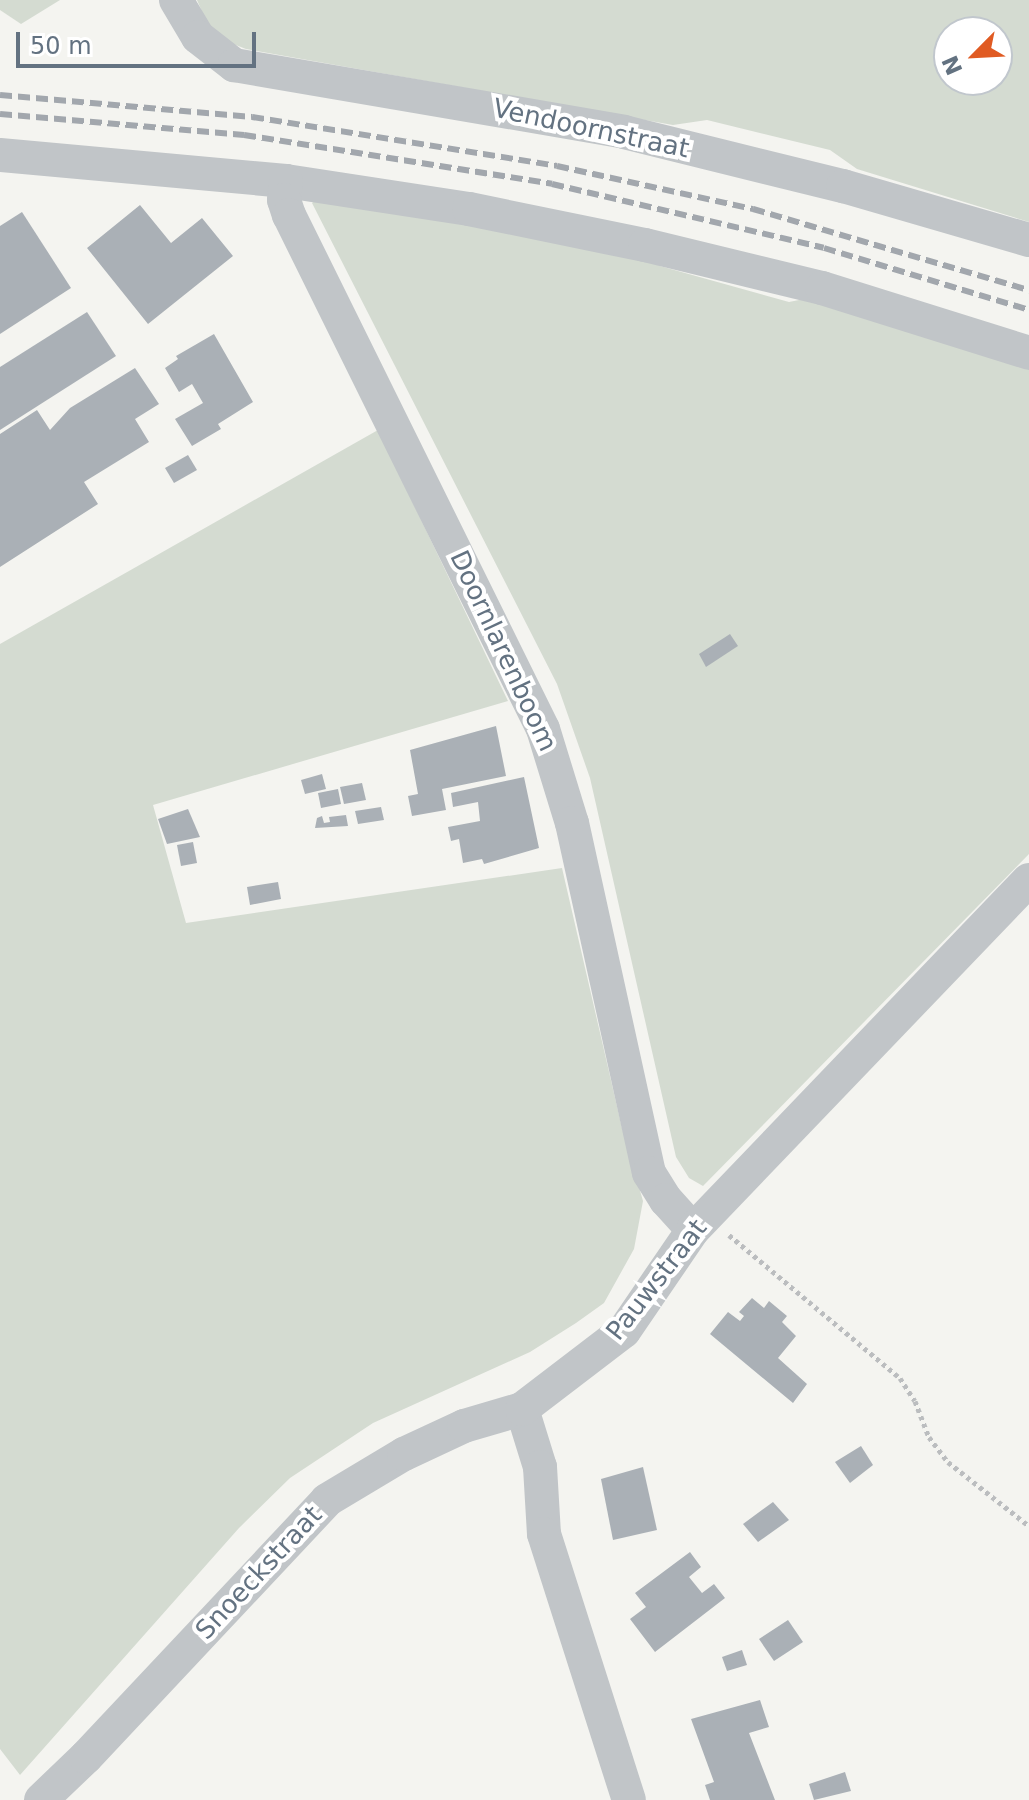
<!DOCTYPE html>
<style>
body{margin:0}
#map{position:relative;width:1029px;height:1800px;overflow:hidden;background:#f4f4f0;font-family:"DejaVu Sans",sans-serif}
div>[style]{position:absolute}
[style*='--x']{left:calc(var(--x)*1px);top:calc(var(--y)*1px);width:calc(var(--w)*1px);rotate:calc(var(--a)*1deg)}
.green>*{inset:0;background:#d4dbd1}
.building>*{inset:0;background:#aab0b6}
.path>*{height:5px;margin-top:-2.5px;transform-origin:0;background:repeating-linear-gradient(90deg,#bbbdbf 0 4px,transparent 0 8px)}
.minor>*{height:34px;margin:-17px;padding:0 17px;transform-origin:17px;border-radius:17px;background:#c1c5c8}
.rail>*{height:6px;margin-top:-3px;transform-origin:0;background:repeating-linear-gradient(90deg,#a2a7ad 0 12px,transparent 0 18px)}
span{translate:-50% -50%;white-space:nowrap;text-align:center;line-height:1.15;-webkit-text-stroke:8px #fff;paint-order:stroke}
.street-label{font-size:26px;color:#637281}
.north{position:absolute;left:933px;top:16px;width:80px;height:80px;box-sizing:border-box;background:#fff;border:2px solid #c1c7cd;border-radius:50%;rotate:246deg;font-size:22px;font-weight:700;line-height:32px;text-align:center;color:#637281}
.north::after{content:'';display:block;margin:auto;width:28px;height:36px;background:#e05b23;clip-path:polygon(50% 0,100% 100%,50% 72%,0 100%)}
.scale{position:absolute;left:16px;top:32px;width:240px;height:36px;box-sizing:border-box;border:4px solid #637281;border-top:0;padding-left:10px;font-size:24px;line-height:28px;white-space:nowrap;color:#637281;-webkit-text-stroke:6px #fff;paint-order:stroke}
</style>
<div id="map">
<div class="green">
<i style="clip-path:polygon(0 0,60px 0,21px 24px,0 10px)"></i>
<i style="clip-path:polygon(evenodd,197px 0,1029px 0,1029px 222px,857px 169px,830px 150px,707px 120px,673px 125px,246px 49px,223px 40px,207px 23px,197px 0,949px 32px,997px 32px,997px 80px,949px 80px,949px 32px)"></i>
<i style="clip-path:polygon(321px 194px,644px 252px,660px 266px,789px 302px,819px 296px,1029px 364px,1029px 854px,703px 1186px,689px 1178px,676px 1157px,590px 778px,557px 684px,312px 203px)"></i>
<i style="clip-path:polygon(378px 430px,508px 701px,153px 805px,186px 923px,562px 868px,622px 1128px,643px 1201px,634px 1249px,604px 1303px,576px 1323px,530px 1352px,373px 1423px,290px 1478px,239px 1528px,20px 1775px,0 1749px,0 644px)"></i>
</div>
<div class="building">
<i style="clip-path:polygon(140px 205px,171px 243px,202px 218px,233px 256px,148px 324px,87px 248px)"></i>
<i style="clip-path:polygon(22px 212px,71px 288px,0 334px,0 226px)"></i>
<i style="clip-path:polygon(87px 312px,116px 356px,0 430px,0 367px)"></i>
<i style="clip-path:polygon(214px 334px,253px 402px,218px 424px,221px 429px,192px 446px,175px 419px,203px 403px,192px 384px,179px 392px,165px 368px,178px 359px,176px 356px)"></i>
<i style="clip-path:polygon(135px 368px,159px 404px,135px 419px,149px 442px,84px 482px,98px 504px,0 567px,0 434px,37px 410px,50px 430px,70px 408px)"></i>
<i style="clip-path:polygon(188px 455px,197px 470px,174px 483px,165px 468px)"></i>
<i style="clip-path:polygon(730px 634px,738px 646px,706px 667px,699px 654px)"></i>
<i style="clip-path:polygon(496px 726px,506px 776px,442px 789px,446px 810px,412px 816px,408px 796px,418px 794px,410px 750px)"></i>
<i style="clip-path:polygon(322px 774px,326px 789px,305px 794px,301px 780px)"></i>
<i style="clip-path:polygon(524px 777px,539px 848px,484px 864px,482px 859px,463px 863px,459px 839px,451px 841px,448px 827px,480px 821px,478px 802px,453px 807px,451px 793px)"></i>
<i style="clip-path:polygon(362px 783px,366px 800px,344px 804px,340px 787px)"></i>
<i style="clip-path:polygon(338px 789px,341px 804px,321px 808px,318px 793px)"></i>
<i style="clip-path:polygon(381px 807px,384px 820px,358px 824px,355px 811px)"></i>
<i style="clip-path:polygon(188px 809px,200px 837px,167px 844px,158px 819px)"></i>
<i style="clip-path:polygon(346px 815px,348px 826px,315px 828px,317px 818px,322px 816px,324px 823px,330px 822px,329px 817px)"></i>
<i style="clip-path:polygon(193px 842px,197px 863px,181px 866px,177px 845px)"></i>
<i style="clip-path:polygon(278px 882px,281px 899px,250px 905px,247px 887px)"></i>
<i style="clip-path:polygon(752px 1298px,764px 1308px,769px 1301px,787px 1316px,782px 1322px,796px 1336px,778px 1358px,807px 1384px,793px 1403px,710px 1334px,728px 1312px,740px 1321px,744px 1316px,739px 1312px)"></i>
<i style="clip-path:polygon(861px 1446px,873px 1465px,850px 1483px,835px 1462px)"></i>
<i style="clip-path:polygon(643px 1467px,657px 1530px,613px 1540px,601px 1479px)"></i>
<i style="clip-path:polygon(773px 1502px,789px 1520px,758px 1542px,743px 1524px)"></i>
<i style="clip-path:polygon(690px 1552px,701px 1567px,689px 1577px,702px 1593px,714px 1584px,725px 1598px,655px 1652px,630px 1619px,646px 1607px,635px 1593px)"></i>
<i style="clip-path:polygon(788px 1620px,803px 1642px,774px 1661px,759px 1639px)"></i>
<i style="clip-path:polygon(742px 1650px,747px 1665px,727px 1671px,722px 1657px)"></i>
<i style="clip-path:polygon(760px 1700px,769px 1727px,749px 1733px,775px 1800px,710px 1800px,705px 1785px,714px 1782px,691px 1719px)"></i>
<i style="clip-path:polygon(845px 1772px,851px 1791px,814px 1800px,809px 1784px)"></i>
</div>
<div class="path">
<i style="--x:729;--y:1235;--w:223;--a:39.9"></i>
<i style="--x:900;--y:1378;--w:27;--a:57"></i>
<i style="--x:915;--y:1401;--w:39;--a:69"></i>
<i style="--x:929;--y:1437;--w:31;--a:53"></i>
<i style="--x:948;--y:1462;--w:103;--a:38.3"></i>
</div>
<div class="minor">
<i style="--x:176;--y:0;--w:43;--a:59.3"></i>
<i style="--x:198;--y:37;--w:46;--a:37.9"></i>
<i style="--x:234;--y:65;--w:396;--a:9.7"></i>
<i style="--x:624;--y:132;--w:226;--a:13.9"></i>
<i style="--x:843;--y:186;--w:194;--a:16.2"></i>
<i style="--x:0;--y:155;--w:287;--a:5.2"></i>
<i style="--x:286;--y:181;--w:185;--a:8.7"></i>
<i style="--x:469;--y:209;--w:180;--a:11.6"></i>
<i style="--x:645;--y:245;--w:182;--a:13.7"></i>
<i style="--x:822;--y:288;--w:217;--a:17.4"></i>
<i style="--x:286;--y:181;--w:19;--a:96"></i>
<i style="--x:284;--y:200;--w:16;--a:72"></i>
<i style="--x:289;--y:215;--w:573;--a:63.7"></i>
<i style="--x:543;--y:729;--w:98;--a:72.9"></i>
<i style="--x:572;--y:823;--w:358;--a:77.6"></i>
<i style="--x:649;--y:1173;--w:32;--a:58"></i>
<i style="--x:666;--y:1200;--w:40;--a:48"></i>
<i style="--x:522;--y:1409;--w:61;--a:72.8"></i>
<i style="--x:540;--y:1467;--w:67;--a:86.6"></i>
<i style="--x:544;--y:1534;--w:279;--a:72.3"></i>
<i style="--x:41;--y:1800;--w:62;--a:-43.7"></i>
<i style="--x:86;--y:1757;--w:352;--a:-46.8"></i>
<i style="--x:327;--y:1500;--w:90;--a:-30.9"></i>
<i style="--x:404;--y:1454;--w:66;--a:-25"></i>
<i style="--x:464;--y:1426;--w:60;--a:-16.3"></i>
<i style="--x:522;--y:1409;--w:128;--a:-37.4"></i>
<i style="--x:624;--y:1331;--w:122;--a:-55.7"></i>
<i style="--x:693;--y:1230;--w:485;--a:-46.2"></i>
</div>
<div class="rail">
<i style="--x:0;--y:95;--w:253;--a:5"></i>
<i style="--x:252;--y:117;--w:309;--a:9.1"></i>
<i style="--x:557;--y:166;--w:201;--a:12.4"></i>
<i style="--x:753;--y:209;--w:288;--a:16.4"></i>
<i style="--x:0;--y:114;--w:245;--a:4.9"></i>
<i style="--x:244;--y:135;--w:312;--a:9"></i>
<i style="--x:552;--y:184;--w:279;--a:13.2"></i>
<i style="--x:824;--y:248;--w:214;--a:16.8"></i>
</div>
<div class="street-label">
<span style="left:591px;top:129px;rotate:12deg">Vendoornstraat</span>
<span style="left:503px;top:651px;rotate:65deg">Doornlarenboom</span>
<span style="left:657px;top:1280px;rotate:-52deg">Pauwstraat</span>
<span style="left:259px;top:1573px;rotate:-47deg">Snoeckstraat</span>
</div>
<div class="north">N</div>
<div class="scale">50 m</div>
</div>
